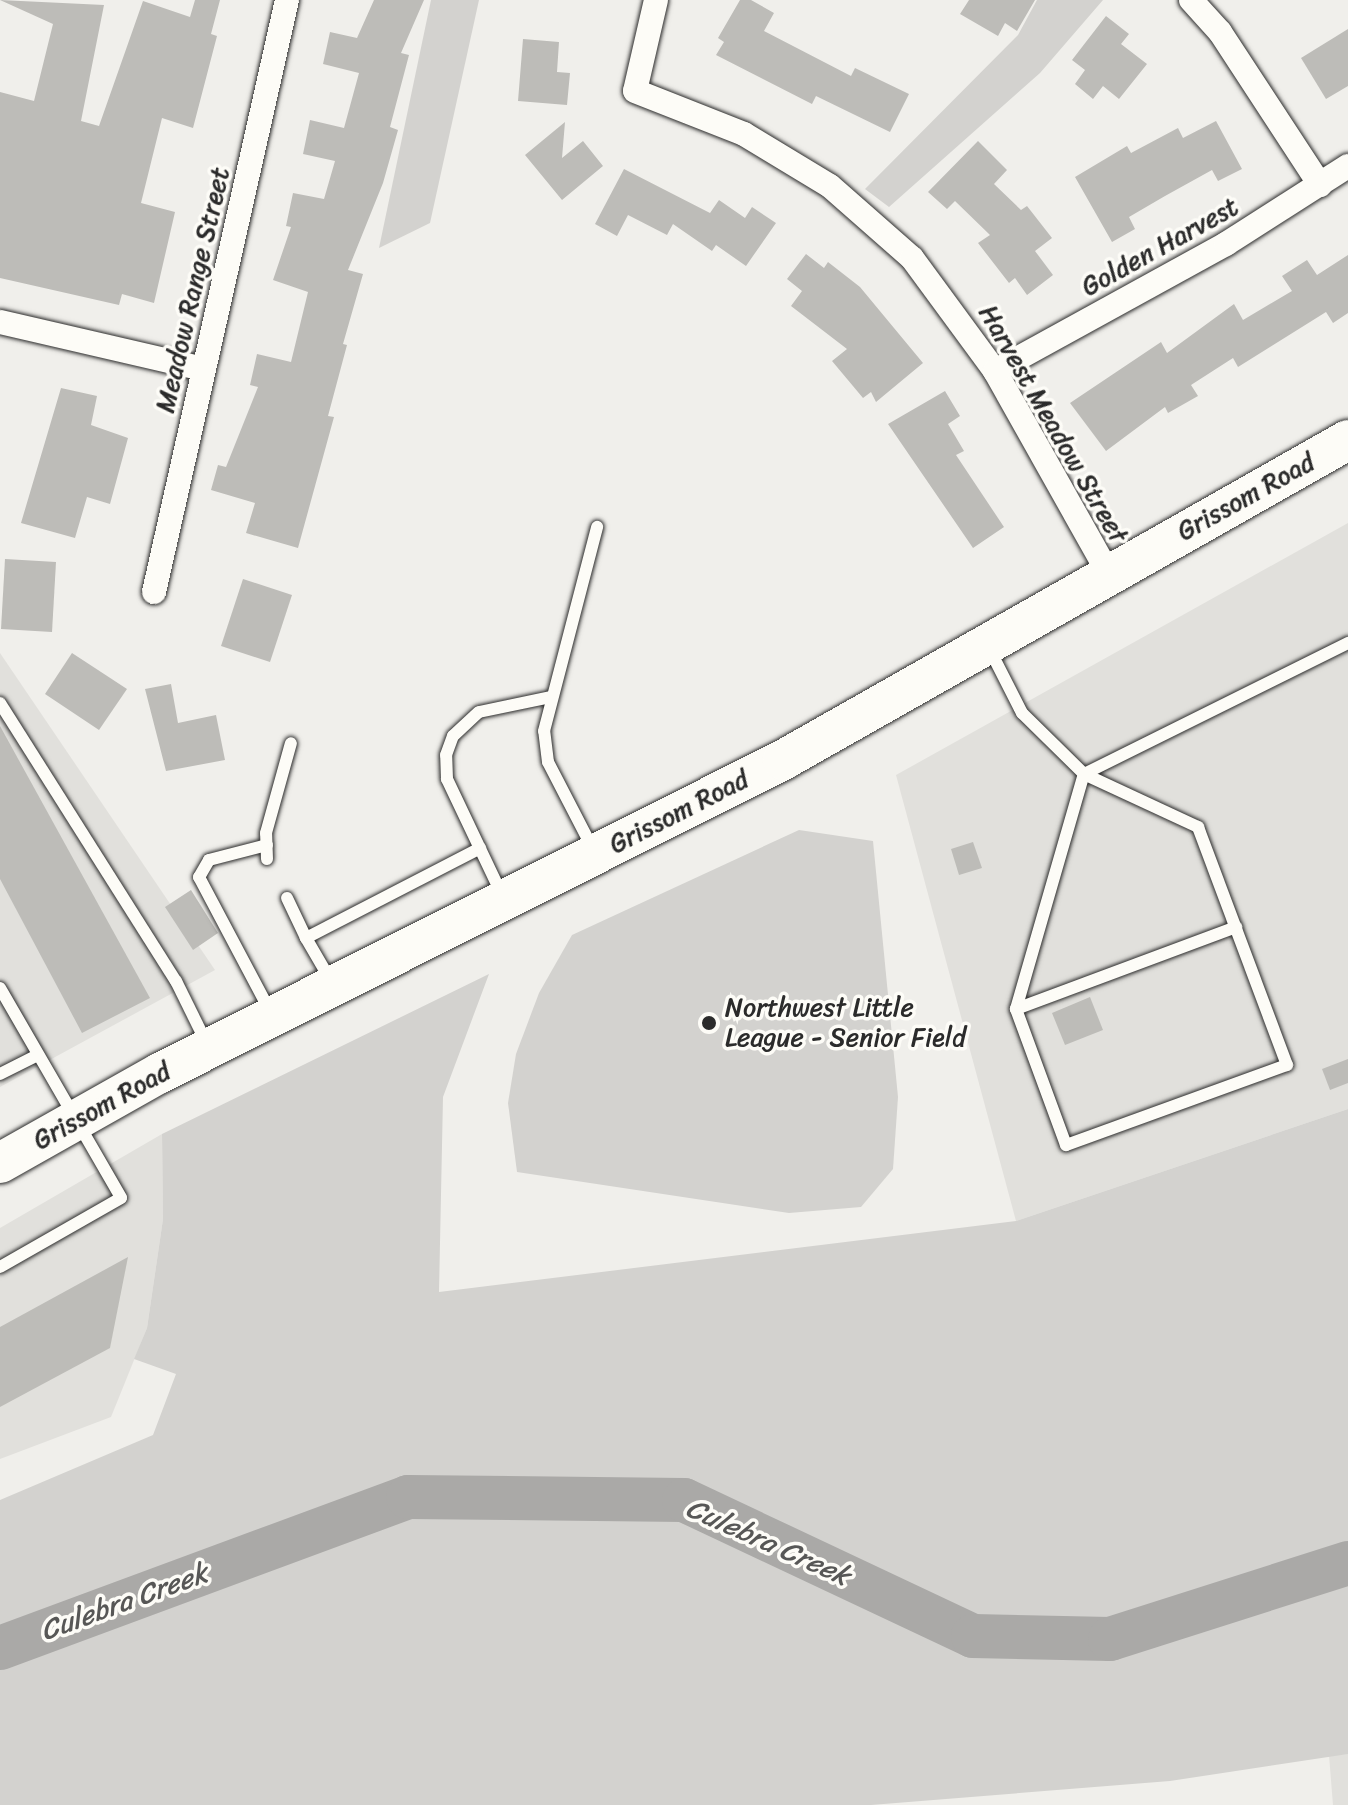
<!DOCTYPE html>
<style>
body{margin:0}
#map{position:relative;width:1348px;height:1805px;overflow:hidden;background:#f0efeb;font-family:Sriracha,sans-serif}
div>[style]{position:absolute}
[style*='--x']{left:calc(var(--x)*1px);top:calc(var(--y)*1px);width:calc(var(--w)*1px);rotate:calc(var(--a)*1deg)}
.built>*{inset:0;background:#e1e0dc}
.green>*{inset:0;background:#d3d2cf}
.river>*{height:44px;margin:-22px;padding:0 22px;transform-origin:22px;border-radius:22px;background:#aaa9a7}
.building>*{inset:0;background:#bdbcb8}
.roads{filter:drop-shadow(0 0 2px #2b2b2b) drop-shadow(0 0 2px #2b2b2b)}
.lane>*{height:12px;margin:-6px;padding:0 6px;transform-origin:6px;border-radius:6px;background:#fdfcf7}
.street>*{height:24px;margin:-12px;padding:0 12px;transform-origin:12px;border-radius:12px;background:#fdfcf7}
.primary>*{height:40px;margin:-20px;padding:0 20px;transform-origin:20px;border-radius:20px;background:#fdfcf7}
.dots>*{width:22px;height:22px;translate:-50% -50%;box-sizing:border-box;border:4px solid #fdfcf7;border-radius:50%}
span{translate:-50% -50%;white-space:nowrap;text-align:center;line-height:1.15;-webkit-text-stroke:7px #fdfcf7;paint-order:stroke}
.street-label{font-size:26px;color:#2b2b2b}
.poi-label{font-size:26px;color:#2b2b2b}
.left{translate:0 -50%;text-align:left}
.water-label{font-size:28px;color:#575756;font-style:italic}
</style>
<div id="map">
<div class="built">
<i style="clip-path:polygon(1348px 523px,1348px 1109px,1016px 1221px,896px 775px)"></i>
<i style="clip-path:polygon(0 653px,215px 970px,0 1087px)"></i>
<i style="clip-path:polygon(162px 1134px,163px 1219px,147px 1328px,111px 1417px,0 1459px,0 1228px)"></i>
<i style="clip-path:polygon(1348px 1754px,1348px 1805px,1333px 1805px,1329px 1755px)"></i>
</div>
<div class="green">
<i style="clip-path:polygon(431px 0,479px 0,430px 223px,379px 248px)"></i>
<i style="clip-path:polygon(1037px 0,1103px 0,1040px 73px,889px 207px,865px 189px,1018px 35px)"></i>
<i style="clip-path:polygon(799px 830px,873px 841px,898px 1097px,893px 1169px,861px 1207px,789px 1213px,517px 1172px,508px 1103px,516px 1054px,539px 993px,572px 935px)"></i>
<i style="clip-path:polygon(489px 974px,443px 1097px,439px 1292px,1016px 1221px,1348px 1109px,1348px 1754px,1170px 1781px,871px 1805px,0 1805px,0 1500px,153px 1435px,176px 1374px,134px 1359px,147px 1328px,163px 1219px,162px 1134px)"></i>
</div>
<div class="river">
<i style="--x:0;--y:1648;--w:435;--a:-20.3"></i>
<i style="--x:408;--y:1497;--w:276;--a:0.6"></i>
<i style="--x:684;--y:1500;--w:319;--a:25.2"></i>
<i style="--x:973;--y:1636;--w:137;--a:1.3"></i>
<i style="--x:1110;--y:1639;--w:250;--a:-17.7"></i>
</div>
<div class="building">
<i style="clip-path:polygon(0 0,104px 5px,81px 121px,99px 126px,143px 1px,190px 17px,195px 0,220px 0,211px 34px,217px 36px,193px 128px,162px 118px,141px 203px,175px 212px,154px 303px,122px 294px,119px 305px,0 278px,0 92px,34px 101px,53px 24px)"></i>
<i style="clip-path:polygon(374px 0,424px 0,401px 53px,409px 55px,390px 127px,398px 130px,383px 183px,348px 270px,363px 274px,343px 344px,347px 345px,328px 416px,334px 417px,298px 548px,246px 533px,255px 503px,211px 490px,218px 465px,226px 467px,258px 387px,250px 385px,257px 354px,291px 362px,308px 292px,273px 280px,291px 227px,286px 226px,293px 193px,324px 199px,335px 161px,303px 154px,310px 120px,344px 128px,359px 73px,323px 64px,330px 32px,357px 38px)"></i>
<i style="clip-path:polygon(740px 0,751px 0,774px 13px,764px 31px,851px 76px,855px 68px,909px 94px,890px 132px,816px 96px,812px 104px,716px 55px,724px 42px,718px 38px)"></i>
<i style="clip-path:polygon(969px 0,1035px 0,1017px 31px,1005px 23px,998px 36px,960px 14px)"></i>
<i style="clip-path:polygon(1106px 16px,1129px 34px,1121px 44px,1147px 64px,1119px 99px,1103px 86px,1093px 99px,1075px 84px,1085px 70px,1072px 60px)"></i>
<i style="clip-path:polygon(1348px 29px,1348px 86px,1326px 99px,1301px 58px)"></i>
<i style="clip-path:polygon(523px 39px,559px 42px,557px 72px,570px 73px,567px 105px,518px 101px)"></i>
<i style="clip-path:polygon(1216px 121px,1242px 169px,1218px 181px,1212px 170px,1165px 196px,1129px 217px,1135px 229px,1112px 242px,1075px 177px,1127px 146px,1131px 153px,1178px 128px,1183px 138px)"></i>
<i style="clip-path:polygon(565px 122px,562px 158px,583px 141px,603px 166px,562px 200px,525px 155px)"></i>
<i style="clip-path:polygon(978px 141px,1007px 170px,994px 184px,1021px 210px,1027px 206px,1052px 238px,1035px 251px,1053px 275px,1027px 295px,1015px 278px,1009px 283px,978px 243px,990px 235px,955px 201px,947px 209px,928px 192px)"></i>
<i style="clip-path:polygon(624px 169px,710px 213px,719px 200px,745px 218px,752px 207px,776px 223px,746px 266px,716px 245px,712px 251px,673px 224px,667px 235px,628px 215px,617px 236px,595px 224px)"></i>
<i style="clip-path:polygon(806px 254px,824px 268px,828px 262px,860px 287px,923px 363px,876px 402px,871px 392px,863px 398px,832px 361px,847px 349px,791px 306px,802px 291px,787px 279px)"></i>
<i style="clip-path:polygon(1348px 255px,1348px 313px,1333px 323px,1326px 312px,1238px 367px,1233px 358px,1191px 385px,1198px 396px,1168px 413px,1165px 407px,1106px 451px,1070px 403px,1161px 342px,1167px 353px,1234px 304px,1243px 320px,1292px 291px,1282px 276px,1307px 260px,1317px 275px)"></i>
<i style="clip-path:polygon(61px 388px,97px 396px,91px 425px,128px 438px,110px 504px,87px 497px,75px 538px,21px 523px)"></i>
<i style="clip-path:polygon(945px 391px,960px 416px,948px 424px,964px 451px,956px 455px,1004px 527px,973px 548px,888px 424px)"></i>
<i style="clip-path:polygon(5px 559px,56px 562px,52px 632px,1px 629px)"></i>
<i style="clip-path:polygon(243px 579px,292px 595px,270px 662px,221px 646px)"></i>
<i style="clip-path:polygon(72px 653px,127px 689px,99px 730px,45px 694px)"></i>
<i style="clip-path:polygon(171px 684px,178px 723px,216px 715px,225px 760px,166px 771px,145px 689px)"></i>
<i style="clip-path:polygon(0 726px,150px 998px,82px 1033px,0 879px)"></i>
<i style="clip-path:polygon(973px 842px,982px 868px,959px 875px,951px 849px)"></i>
<i style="clip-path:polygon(191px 890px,218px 933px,193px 950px,165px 907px)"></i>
<i style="clip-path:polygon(1090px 997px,1103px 1030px,1065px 1045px,1052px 1013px)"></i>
<i style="clip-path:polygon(1348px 1059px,1348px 1083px,1330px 1090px,1322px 1069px)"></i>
<i style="clip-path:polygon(128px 1257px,110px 1348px,0 1407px,0 1327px)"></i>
</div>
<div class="roads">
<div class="lane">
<i style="--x:990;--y:650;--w:71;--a:63.1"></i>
<i style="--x:1022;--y:713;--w:87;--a:44.5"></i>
<i style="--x:1084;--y:774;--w:295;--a:-26.4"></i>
<i style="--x:0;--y:703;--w:329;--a:57.7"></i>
<i style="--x:176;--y:981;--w:68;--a:63.8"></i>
<i style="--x:1084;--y:774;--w:126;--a:24.9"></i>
<i style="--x:1198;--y:827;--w:254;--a:69.5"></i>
<i style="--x:1287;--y:1065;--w:235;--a:160.1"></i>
<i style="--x:1066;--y:1145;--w:145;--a:-110.2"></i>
<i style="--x:1016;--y:1009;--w:245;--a:-73.9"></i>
<i style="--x:267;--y:845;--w:60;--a:165.5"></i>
<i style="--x:209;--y:860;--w:20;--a:120"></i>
<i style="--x:199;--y:877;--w:154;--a:62.1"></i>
<i style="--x:594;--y:851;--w:100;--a:-117.3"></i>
<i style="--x:548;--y:762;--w:31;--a:-97"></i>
<i style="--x:544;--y:731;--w:211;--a:-75.4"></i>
<i style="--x:267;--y:859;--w:26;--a:-92"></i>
<i style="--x:266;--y:833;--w:93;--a:-74.5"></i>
<i style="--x:503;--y:897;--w:131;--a:-115.4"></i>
<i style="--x:447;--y:779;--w:24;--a:-92"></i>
<i style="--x:446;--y:755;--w:20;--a:-70"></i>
<i style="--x:453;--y:736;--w:35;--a:-43"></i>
<i style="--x:479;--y:712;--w:74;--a:-11.8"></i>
<i style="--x:287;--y:898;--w:44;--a:64.6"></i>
<i style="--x:331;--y:981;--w:50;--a:-120.2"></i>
<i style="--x:306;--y:938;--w:196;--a:-27.3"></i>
<i style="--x:0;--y:988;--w:242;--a:60"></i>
<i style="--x:121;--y:1198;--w:139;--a:150.3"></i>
<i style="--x:1016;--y:1009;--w:235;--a:-20.4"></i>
<i style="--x:0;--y:1074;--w:42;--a:-26.6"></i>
</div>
<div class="street">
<i style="--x:656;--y:0;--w:93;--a:103"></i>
<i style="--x:635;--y:91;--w:117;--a:21.5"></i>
<i style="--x:744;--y:134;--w:100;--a:31.2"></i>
<i style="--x:830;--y:186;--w:109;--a:41.3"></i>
<i style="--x:912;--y:258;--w:140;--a:53.7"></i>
<i style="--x:995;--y:371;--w:233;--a:60.7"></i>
<i style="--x:1191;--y:0;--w:43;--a:47.8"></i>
<i style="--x:1220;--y:32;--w:183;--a:56.8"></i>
<i style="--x:0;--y:322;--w:209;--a:13"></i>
<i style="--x:995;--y:371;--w:264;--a:-28.8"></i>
<i style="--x:1226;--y:244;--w:145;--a:-32.6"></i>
<i style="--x:154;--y:592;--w:607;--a:-77.34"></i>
</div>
<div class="primary">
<i style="--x:0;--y:1163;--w:184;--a:-29.4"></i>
<i style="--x:160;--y:1073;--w:697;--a:-26.68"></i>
<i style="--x:783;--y:760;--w:649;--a:-29.53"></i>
</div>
</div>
<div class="dots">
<i style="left:709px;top:1023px;background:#2b2b2b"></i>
</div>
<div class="street-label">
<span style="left:1160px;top:247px;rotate:-29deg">Golden Harvest</span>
<span style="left:193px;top:290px;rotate:-77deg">Meadow Range Street</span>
<span style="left:1053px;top:424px;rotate:60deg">Harvest Meadow Street</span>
<span style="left:1246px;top:497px;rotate:-29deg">Grissom Road</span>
<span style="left:679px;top:812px;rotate:-27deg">Grissom Road</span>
<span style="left:102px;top:1106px;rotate:-29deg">Grissom Road</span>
</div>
<div class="poi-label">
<span class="left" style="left:725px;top:1023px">Northwest Little<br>League - Senior Field</span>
</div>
<div class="water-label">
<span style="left:768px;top:1542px;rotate:24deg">Culebra Creek</span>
<span style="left:124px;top:1602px;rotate:-20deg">Culebra Creek</span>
</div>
</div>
